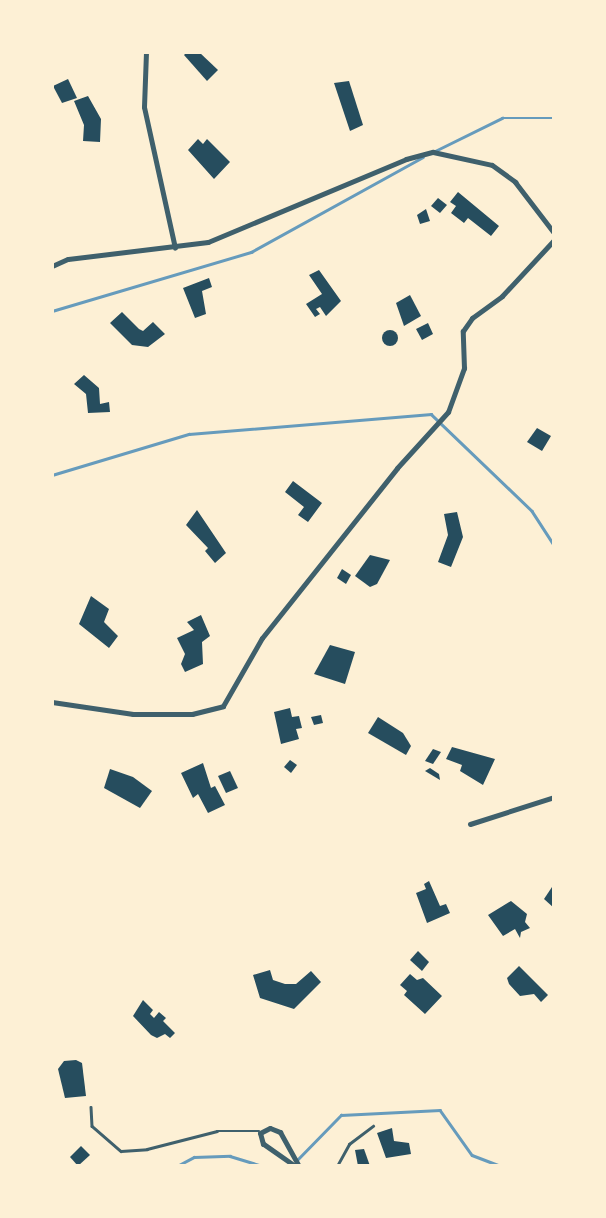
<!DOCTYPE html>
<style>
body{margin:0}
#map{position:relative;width:606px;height:1218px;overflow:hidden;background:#fdf0d5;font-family:"Nunito Sans",sans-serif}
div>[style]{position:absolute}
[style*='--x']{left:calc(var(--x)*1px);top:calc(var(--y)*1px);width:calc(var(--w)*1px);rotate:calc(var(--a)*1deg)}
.stream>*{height:2.5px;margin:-1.25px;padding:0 1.25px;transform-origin:1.25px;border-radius:1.25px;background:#669bbc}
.building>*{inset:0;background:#264d5e}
.round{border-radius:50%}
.service>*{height:2.5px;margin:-1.25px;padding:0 1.25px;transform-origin:1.25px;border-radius:1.25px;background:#3f606c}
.minor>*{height:5px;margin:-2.5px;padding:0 2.5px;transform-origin:2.5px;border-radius:2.5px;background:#3f606c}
span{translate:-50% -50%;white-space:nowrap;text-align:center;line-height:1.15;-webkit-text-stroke:6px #fdf0d5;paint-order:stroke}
.frame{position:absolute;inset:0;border:54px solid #fdf0d5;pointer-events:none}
</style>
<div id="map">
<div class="stream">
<i style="--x:435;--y:151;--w:75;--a:-26.2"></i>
<i style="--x:502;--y:118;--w:52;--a:0"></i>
<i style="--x:52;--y:311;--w:208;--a:-16.5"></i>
<i style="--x:251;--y:252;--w:196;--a:-28.9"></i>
<i style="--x:52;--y:475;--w:143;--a:-16.7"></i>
<i style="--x:189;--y:434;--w:243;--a:-4.7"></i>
<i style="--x:431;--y:414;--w:140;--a:43.8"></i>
<i style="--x:532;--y:511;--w:40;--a:57.1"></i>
<i style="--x:297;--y:1160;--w:63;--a:-45.6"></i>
<i style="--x:341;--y:1115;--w:99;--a:-2.9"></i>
<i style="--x:440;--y:1110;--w:55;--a:54.6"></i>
<i style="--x:472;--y:1155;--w:31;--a:21"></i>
<i style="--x:177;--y:1166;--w:19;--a:-28"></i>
<i style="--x:194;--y:1157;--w:36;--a:-2"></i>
<i style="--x:230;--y:1156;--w:34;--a:17"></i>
</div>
<div class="building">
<i style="clip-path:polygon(187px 52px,199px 52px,218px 70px,207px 81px,184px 55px)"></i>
<i style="clip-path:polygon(68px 79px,77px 98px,62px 103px,53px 86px)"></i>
<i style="clip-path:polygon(349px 81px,363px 125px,350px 131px,334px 83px)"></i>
<i style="clip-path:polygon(88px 96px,101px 119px,100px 142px,83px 141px,84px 125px,74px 101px)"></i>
<i style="clip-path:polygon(198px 139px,203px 144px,207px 139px,230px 162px,214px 179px,188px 150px)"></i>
<i style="clip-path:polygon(458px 192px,499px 226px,491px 236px,468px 218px,464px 223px,451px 213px,456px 206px,450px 202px)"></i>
<i style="clip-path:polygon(438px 198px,447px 205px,440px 213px,431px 206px)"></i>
<i style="clip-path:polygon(426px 209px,430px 221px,420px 224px,417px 215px)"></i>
<i style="clip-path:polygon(319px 270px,341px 301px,326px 316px,320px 307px,316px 309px,320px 314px,315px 317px,306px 304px,322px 294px,309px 275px)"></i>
<i style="clip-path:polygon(209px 278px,212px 287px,202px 291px,206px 314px,195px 318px,183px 288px)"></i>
<i style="clip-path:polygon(410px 295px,421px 316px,404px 326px,396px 303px)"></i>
<i style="clip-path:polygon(122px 312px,139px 329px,143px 331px,153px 322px,165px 334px,148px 347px,132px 345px,110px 323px)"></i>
<i style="clip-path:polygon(428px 323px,433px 334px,422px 340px,416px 329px)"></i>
<i class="round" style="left:382px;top:330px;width:16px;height:16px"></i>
<i style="clip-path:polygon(84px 375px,99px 388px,100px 404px,109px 402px,110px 412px,88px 413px,86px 394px,74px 384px)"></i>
<i style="clip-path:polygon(537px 428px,551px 436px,542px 451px,527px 442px)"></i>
<i style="clip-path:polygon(293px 481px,322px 503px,308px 522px,298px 515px,304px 507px,285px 492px)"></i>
<i style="clip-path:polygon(197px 510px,226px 553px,215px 563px,205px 551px,208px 548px,186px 525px)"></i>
<i style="clip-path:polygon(457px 512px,463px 537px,451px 567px,438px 562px,448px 535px,444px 514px)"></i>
<i style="clip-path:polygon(370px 555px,390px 560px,377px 584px,370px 587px,355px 576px)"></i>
<i style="clip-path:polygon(342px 569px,351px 575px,346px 584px,337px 578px)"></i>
<i style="clip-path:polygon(91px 596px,109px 609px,104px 622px,118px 636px,109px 648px,79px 624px)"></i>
<i style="clip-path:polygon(201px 615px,210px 636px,202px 642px,203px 664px,185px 672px,181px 664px,185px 654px,177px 638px,194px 630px,187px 622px)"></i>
<i style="clip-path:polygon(330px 645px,355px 652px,345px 684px,314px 674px)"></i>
<i style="clip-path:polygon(290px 708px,292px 717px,299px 716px,302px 728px,296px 729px,299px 739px,281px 744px,274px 712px)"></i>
<i style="clip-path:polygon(321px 715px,323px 723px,314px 725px,311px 717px)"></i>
<i style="clip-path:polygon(378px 717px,403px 733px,411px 746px,406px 755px,368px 733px)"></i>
<i style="clip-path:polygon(452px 747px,495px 759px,483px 785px,460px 771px,462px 765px,446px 759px)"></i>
<i style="clip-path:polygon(433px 749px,441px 752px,433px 764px,425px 761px)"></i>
<i style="clip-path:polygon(290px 760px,297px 765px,291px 773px,284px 767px)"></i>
<i style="clip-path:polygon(203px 763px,211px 788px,215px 786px,225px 805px,208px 813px,198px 794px,193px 798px,181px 773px)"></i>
<i style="clip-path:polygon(430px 768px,439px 774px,440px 780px,425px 771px)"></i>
<i style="clip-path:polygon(110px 769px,133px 777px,152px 791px,140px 808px,104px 788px)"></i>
<i style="clip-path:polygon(230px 771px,238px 788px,226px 793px,218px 776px)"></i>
<i style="clip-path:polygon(429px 881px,440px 906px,446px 904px,450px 913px,427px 923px,416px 893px,426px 889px,424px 884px)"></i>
<i style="clip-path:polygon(554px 884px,554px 908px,544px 899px)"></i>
<i style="clip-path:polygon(511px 901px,527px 914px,525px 922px,530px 928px,521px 932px,520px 938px,515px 929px,503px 936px,488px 915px)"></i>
<i style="clip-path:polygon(418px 951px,429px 962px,422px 971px,410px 960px)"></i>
<i style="clip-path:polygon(519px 966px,548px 995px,541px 1002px,534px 994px,520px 996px,509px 984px,507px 978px)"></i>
<i style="clip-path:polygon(270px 970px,273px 980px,285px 984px,296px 984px,311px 971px,321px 982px,294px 1009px,260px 998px,253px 975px)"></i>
<i style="clip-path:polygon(410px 974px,417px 980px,423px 978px,442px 996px,425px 1014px,404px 995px,407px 991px,400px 985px)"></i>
<i style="clip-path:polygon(143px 1000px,153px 1010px,150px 1014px,154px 1018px,159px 1012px,166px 1018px,163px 1021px,175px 1033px,170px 1038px,165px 1034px,157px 1038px,151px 1035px,133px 1016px)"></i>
<i style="clip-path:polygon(76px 1060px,82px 1063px,86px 1096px,65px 1098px,58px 1069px,64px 1061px)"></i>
<i style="clip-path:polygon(392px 1128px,394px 1141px,409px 1143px,411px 1154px,386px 1158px,377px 1133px)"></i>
<i style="clip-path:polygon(81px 1146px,90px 1155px,78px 1166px,70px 1157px)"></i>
<i style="clip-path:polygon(364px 1149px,370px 1166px,358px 1166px,355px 1150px)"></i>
</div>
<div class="service">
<i style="--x:91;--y:1107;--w:19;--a:87"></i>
<i style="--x:92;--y:1126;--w:38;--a:41"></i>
<i style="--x:121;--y:1151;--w:26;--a:-4"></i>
<i style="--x:147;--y:1149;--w:72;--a:-14.4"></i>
<i style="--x:217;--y:1131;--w:42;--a:0"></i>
<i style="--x:337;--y:1166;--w:25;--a:-61"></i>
<i style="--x:349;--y:1144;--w:30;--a:-37"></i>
</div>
<div class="minor">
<i style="--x:146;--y:52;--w:55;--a:92.1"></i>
<i style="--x:144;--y:107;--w:144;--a:77.6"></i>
<i style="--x:52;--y:266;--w:17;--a:-24"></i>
<i style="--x:68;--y:259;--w:141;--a:-6.9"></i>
<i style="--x:208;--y:242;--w:215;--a:-22.7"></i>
<i style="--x:406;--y:159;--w:28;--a:-15"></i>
<i style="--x:433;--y:152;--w:60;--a:12.4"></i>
<i style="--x:492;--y:165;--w:29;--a:36"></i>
<i style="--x:515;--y:182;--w:64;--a:52.6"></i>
<i style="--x:52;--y:702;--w:82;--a:8.4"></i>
<i style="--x:133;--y:714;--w:59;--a:0"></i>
<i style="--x:192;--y:714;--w:32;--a:-14"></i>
<i style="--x:223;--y:706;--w:78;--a:-60.2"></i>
<i style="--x:262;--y:638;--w:217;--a:-51.5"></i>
<i style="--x:397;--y:468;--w:76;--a:-47.7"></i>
<i style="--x:448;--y:412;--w:47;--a:-70"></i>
<i style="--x:464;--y:368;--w:37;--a:-92"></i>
<i style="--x:463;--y:331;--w:16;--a:-55"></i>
<i style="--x:472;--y:318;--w:37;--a:-36"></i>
<i style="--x:502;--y:296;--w:76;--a:-47.1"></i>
<i style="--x:470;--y:824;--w:88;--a:-17.8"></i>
<i style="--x:295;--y:1166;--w:39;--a:-145"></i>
<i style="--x:263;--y:1144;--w:11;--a:-105"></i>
<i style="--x:260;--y:1133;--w:11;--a:-27"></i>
<i style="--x:270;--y:1128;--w:11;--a:22"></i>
<i style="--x:280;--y:1132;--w:39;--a:61"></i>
</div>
<div class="frame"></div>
</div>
